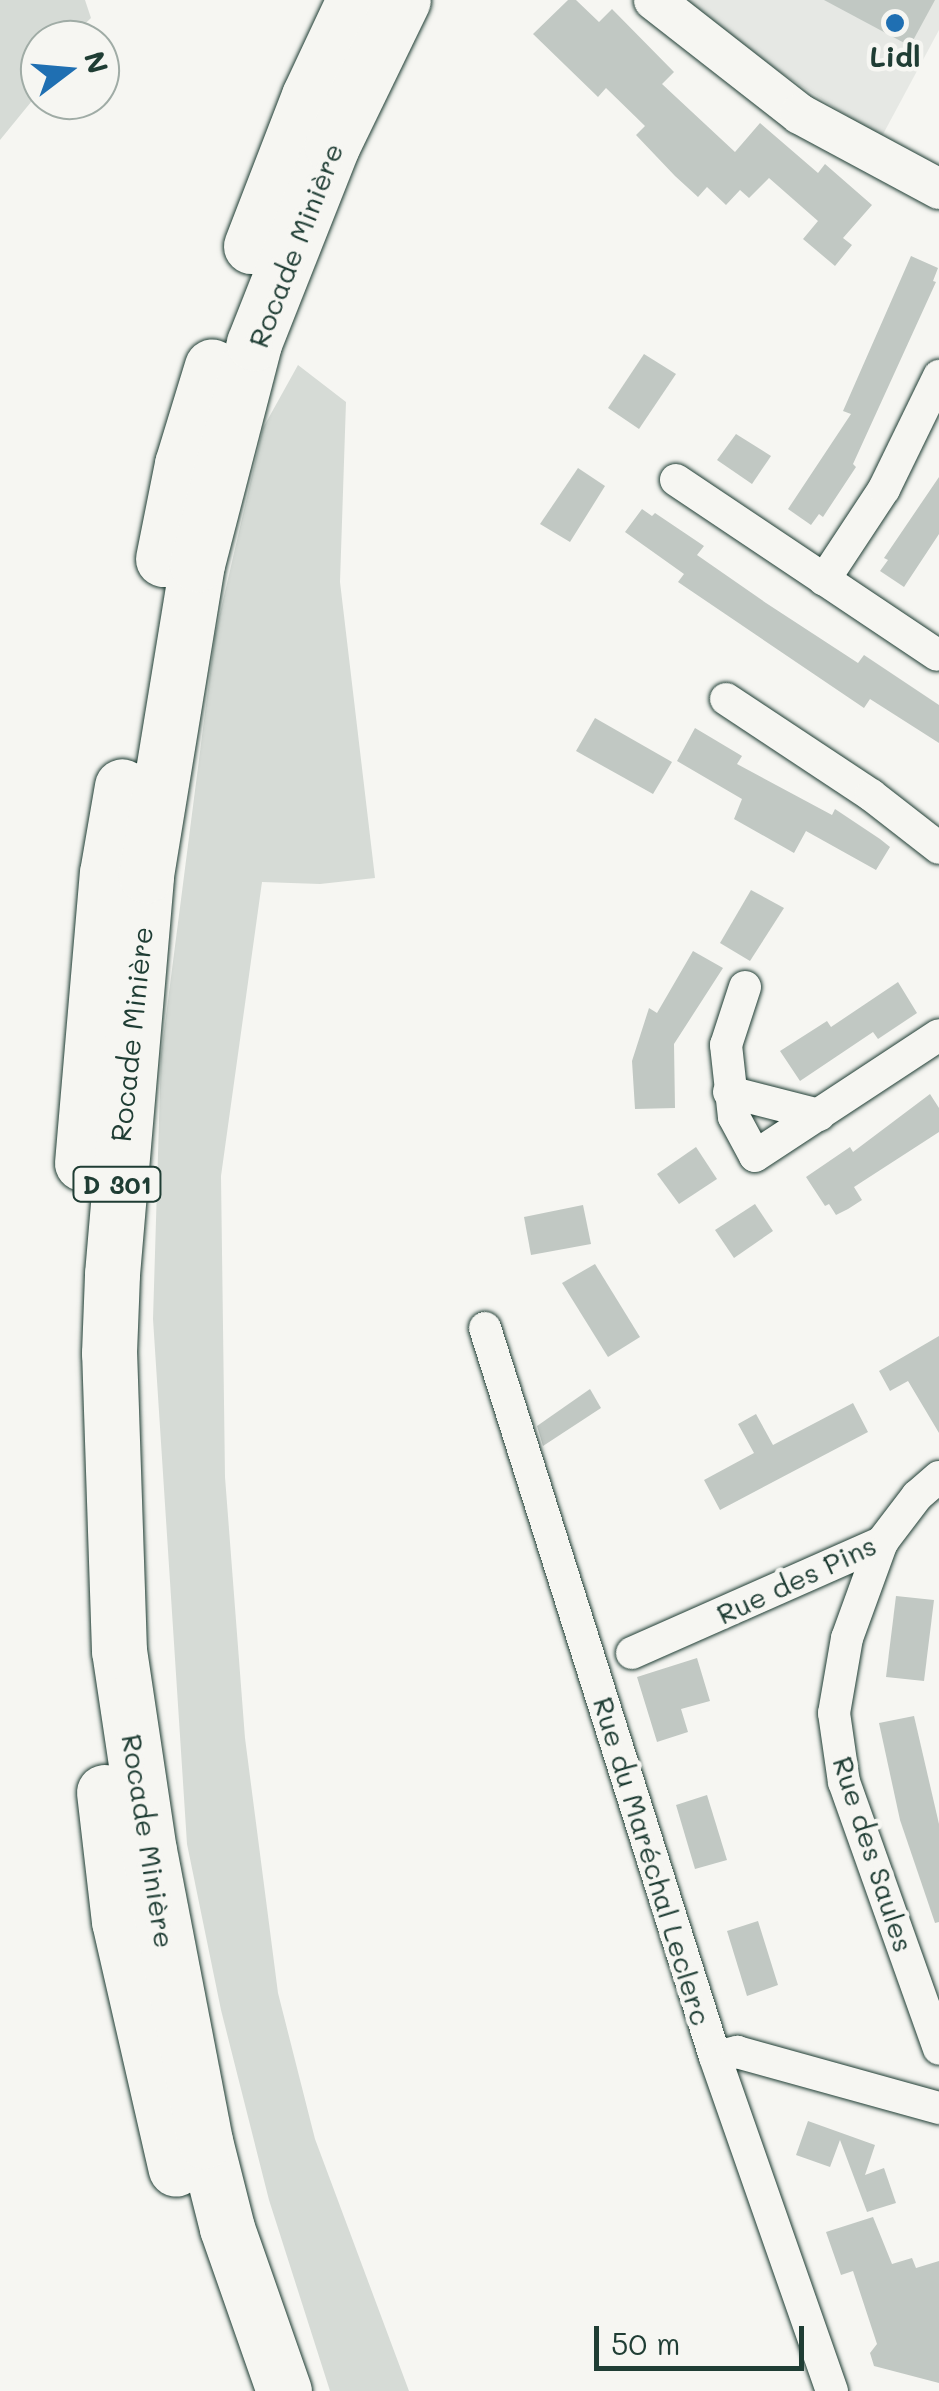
<!DOCTYPE html>
<meta charset="utf-8">
<style>
body{margin:0}
#map{position:relative;width:939px;height:2391px;overflow:hidden;background:#f6f6f2;font-family:Mali,sans-serif}
div>[style]{position:absolute}
[style*='--x']{left:calc(var(--x)*1px);top:calc(var(--y)*1px);width:calc(var(--w)*1px);rotate:calc(var(--a)*1deg)}
.built>*{inset:0;background:#e6e8e4}
.green>*{inset:0;background:#d6dbd6}
.building>*{inset:0;background:#c1c8c3}
.roads{filter:drop-shadow(0 0 2px #1f3d34) drop-shadow(0 0 2px #1f3d34)}
.minor>*{height:32px;margin:-16px;padding:0 16px;transform-origin:16px;border-radius:16px;background:#f6f6f2}
.tertiary>*{height:40px;margin:-20px;padding:0 20px;transform-origin:20px;border-radius:20px;background:#f6f6f2}
.trunk>*{height:55px;margin:-27.5px;padding:0 27.5px;transform-origin:27.5px;border-radius:27.5px;background:#f6f6f2}
.dots>*{width:28px;height:28px;translate:-50% -50%;box-sizing:border-box;border:5px solid #f6f6f2;border-radius:50%}
span{translate:-50% -50%;white-space:nowrap;text-align:center;line-height:1.15;-webkit-text-stroke:9px #f6f6f2;paint-order:stroke}
.shield-label span{padding:2px 8px;background:#f6f6f2;border:2px solid;border-radius:8px;-webkit-text-stroke-width:0}
.shield-label{font-size:25px;color:#1f3d34;font-weight:700}
.poi-label{font-size:28px;color:#1f3d34;font-weight:700}
.street-label{font-size:28px;color:#1f3d34}
.north{position:absolute;left:20px;top:20px;width:100px;height:100px;box-sizing:border-box;background:#f6f6f2;border:2px solid #a0aca6;border-radius:50%;rotate:74deg;font-size:28px;font-weight:700;line-height:40px;text-align:center;color:#1f3d34}
.north::after{content:'';display:block;margin:auto;width:35px;height:45px;background:#1f6fb2;clip-path:polygon(50% 0,100% 100%,50% 72%,0 100%)}
.scale{position:absolute;left:594px;top:2326px;width:210px;height:45px;box-sizing:border-box;border:5px solid #1f3d34;border-top:0;padding-left:12px;font-size:30px;line-height:35px;white-space:nowrap;color:#1f3d34;-webkit-text-stroke:8px #f6f6f2;paint-order:stroke}
</style>
<div id="map">
<div class="built">
<i style="clip-path:polygon(687px 0,939px 0,939px 30px,881px 138px,765px 62px)"></i>
</div>
<div class="green">
<i style="clip-path:polygon(0 0,85px 0,91px 18px,68px 40px,40px 40px,40px 91px,0 140px)"></i>
<i style="clip-path:polygon(298px 365px,346px 402px,340px 582px,375px 878px,320px 884px,262px 882px,221px 1176px,225px 1477px,245px 1738px,278px 1993px,315px 2139px,409px 2391px,330px 2391px,269px 2200px,221px 2010px,187px 1844px,153px 1319px,161px 1055px,215px 635px,263px 428px)"></i>
</div>
<div class="building">
<i style="clip-path:polygon(568px 0,576px 0,599px 22px,612px 9px,674px 72px,662px 84px,735px 152px,760px 123px,818px 173px,825px 164px,872px 205px,843px 238px,852px 245px,835px 266px,803px 239px,818px 221px,769px 178px,749px 198px,740px 190px,726px 205px,707px 187px,698px 197px,675px 176px,636px 135px,645px 126px,606px 88px,598px 97px,533px 34px)"></i>
<i style="clip-path:polygon(824px 0,935px 0,910px 46px)"></i>
<i style="clip-path:polygon(911px 256px,938px 268px,933px 281px,936px 282px,853px 464px,856px 467px,823px 517px,819px 514px,811px 525px,788px 509px,851px 414px,843px 411px)"></i>
<i style="clip-path:polygon(644px 354px,676px 374px,639px 429px,608px 408px)"></i>
<i style="clip-path:polygon(736px 434px,771px 456px,752px 484px,717px 460px)"></i>
<i style="clip-path:polygon(578px 468px,605px 486px,570px 542px,540px 524px)"></i>
<i style="clip-path:polygon(939px 477px,939px 534px,904px 587px,880px 571px,888px 560px,884px 558px)"></i>
<i style="clip-path:polygon(642px 509px,652px 516px,655px 513px,704px 546px,697px 555px,766px 603px,858px 663px,864px 655px,939px 705px,939px 743px,870px 699px,864px 708px,678px 582px,684px 574px,625px 532px)"></i>
<i style="clip-path:polygon(595px 718px,672px 762px,653px 794px,576px 751px)"></i>
<i style="clip-path:polygon(695px 728px,742px 756px,737px 764px,832px 815px,835px 809px,880px 839px,890px 847px,876px 870px,806px 831px,794px 853px,734px 819px,742px 799px,677px 761px)"></i>
<i style="clip-path:polygon(751px 890px,784px 908px,750px 961px,720px 943px)"></i>
<i style="clip-path:polygon(693px 951px,723px 968px,674px 1044px,675px 1108px,635px 1109px,632px 1061px,649px 1008px,657px 1013px)"></i>
<i style="clip-path:polygon(898px 982px,917px 1013px,878px 1039px,873px 1032px,800px 1081px,780px 1051px,827px 1021px,831px 1027px)"></i>
<i style="clip-path:polygon(930px 1094px,939px 1108px,939px 1132px,854px 1187px,862px 1200px,848px 1209px,836px 1215px,829px 1204px,825px 1206px,806px 1177px,850px 1147px,853px 1152px)"></i>
<i style="clip-path:polygon(696px 1147px,717px 1179px,679px 1204px,657px 1174px)"></i>
<i style="clip-path:polygon(755px 1204px,773px 1231px,734px 1258px,715px 1230px)"></i>
<i style="clip-path:polygon(583px 1205px,591px 1244px,531px 1255px,524px 1217px)"></i>
<i style="clip-path:polygon(595px 1264px,640px 1337px,608px 1357px,562px 1283px)"></i>
<i style="clip-path:polygon(939px 1336px,939px 1433px,908px 1381px,890px 1391px,879px 1371px)"></i>
<i style="clip-path:polygon(590px 1389px,601px 1408px,543px 1446px,537px 1426px)"></i>
<i style="clip-path:polygon(853px 1403px,868px 1432px,720px 1510px,704px 1480px,754px 1453px,738px 1424px,756px 1414px,773px 1445px)"></i>
<i style="clip-path:polygon(896px 1596px,934px 1600px,924px 1681px,886px 1677px)"></i>
<i style="clip-path:polygon(697px 1658px,710px 1701px,681px 1709px,688px 1732px,657px 1742px,637px 1677px)"></i>
<i style="clip-path:polygon(914px 1716px,939px 1824px,939px 1922px,935px 1923px,900px 1820px,879px 1723px)"></i>
<i style="clip-path:polygon(707px 1795px,727px 1860px,695px 1869px,676px 1805px)"></i>
<i style="clip-path:polygon(758px 1921px,778px 1985px,747px 1996px,727px 1931px)"></i>
<i style="clip-path:polygon(808px 2121px,875px 2145px,865px 2175px,884px 2168px,896px 2203px,867px 2212px,840px 2140px,830px 2167px,796px 2155px)"></i>
<i style="clip-path:polygon(873px 2217px,892px 2264px,912px 2258px,916px 2268px,939px 2261px,939px 2383px,874px 2366px,870px 2353px,877px 2344px,853px 2271px,841px 2275px,826px 2232px)"></i>
</div>
<div class="roads">
<div class="minor">
<i style="--x:676;--y:480;--w:314;--a:33.8"></i>
<i style="--x:824;--y:580;--w:109;--a:-56.6"></i>
<i style="--x:884;--y:489;--w:126;--a:-64"></i>
<i style="--x:726;--y:699;--w:174;--a:33.5"></i>
<i style="--x:871;--y:795;--w:86;--a:37.9"></i>
<i style="--x:745;--y:987;--w:61;--a:108.1"></i>
<i style="--x:726;--y:1045;--w:72;--a:83.7"></i>
<i style="--x:734;--y:1117;--w:44;--a:61.7"></i>
<i style="--x:755;--y:1156;--w:220;--a:-33.3"></i>
<i style="--x:729;--y:1092;--w:93;--a:14.3"></i>
<i style="--x:485;--y:1328;--w:764;--a:72.49"></i>
<i style="--x:715;--y:2057;--w:354;--a:70.7"></i>
<i style="--x:882;--y:1542;--w:102;--a:110"></i>
<i style="--x:847;--y:1638;--w:76;--a:99.8"></i>
<i style="--x:834;--y:1713;--w:70;--a:81.8"></i>
<i style="--x:844;--y:1782;--w:283;--a:70.4"></i>
<i style="--x:632;--y:1653;--w:274;--a:-23.9"></i>
<i style="--x:882;--y:1542;--w:58;--a:-52.7"></i>
<i style="--x:917;--y:1496;--w:29;--a:-41"></i>
<i style="--x:715;--y:2057;--w:23;--a:-13"></i>
<i style="--x:737;--y:2052;--w:210;--a:15.5"></i>
</div>
<div class="tertiary">
<i style="--x:654;--y:0;--w:185;--a:38"></i>
<i style="--x:800;--y:114;--w:158;--a:28.3"></i>
</div>
<div class="trunk">
<i style="--x:251;--y:246;--w:161;--a:-68.9"></i>
<i style="--x:309;--y:96;--w:106;--a:-64.9"></i>
<i style="--x:163;--y:559;--w:97;--a:-78.7"></i>
<i style="--x:182;--y:464;--w:102;--a:-73"></i>
<i style="--x:82;--y:1163;--w:291;--a:-85.1"></i>
<i style="--x:107;--y:873;--w:88;--a:-80.2"></i>
<i style="--x:104;--y:1792;--w:130;--a:83.4"></i>
<i style="--x:119;--y:1921;--w:254;--a:77.1"></i>
<i style="--x:284;--y:2391;--w:173;--a:-109.3"></i>
<i style="--x:227;--y:2228;--w:90;--a:-104.2"></i>
<i style="--x:205;--y:2141;--w:295;--a:-100.9"></i>
<i style="--x:149;--y:1851;--w:202;--a:-98.5"></i>
<i style="--x:119;--y:1651;--w:298;--a:-91.9"></i>
<i style="--x:109;--y:1353;--w:79;--a:-87.8"></i>
<i style="--x:112;--y:1274;--w:400;--a:-85.1"></i>
<i style="--x:146;--y:875;--w:315;--a:-80.7"></i>
<i style="--x:197;--y:564;--w:228;--a:-75.5"></i>
<i style="--x:254;--y:343;--w:212;--a:-68.4"></i>
<i style="--x:332;--y:146;--w:162;--a:-64.1"></i>
</div>
</div>
<div class="dots">
<i style="left:895px;top:23px;background:#1f6fb2"></i>
</div>
<div class="shield-label">
<span style="left:117px;top:1184px">D 301</span>
</div>
<div class="poi-label">
<span style="left:895px;top:56px">Lidl</span>
</div>
<div class="street-label">
<span style="left:295px;top:245px;rotate:-69deg">Rocade Minière</span>
<span style="left:131px;top:1034px;rotate:-84deg">Rocade Minière</span>
<span style="left:796px;top:1579px;rotate:-25deg">Rue des Pins</span>
<span style="left:149px;top:1841px;rotate:81deg">Rocade Minière</span>
<span style="left:874px;top:1854px;rotate:72deg">Rue des Saules</span>
<span style="left:653px;top:1861px;rotate:73deg">Rue du Maréchal Leclerc</span>
</div>
<div class="north">N</div>
<div class="scale">50 m</div>
</div>
